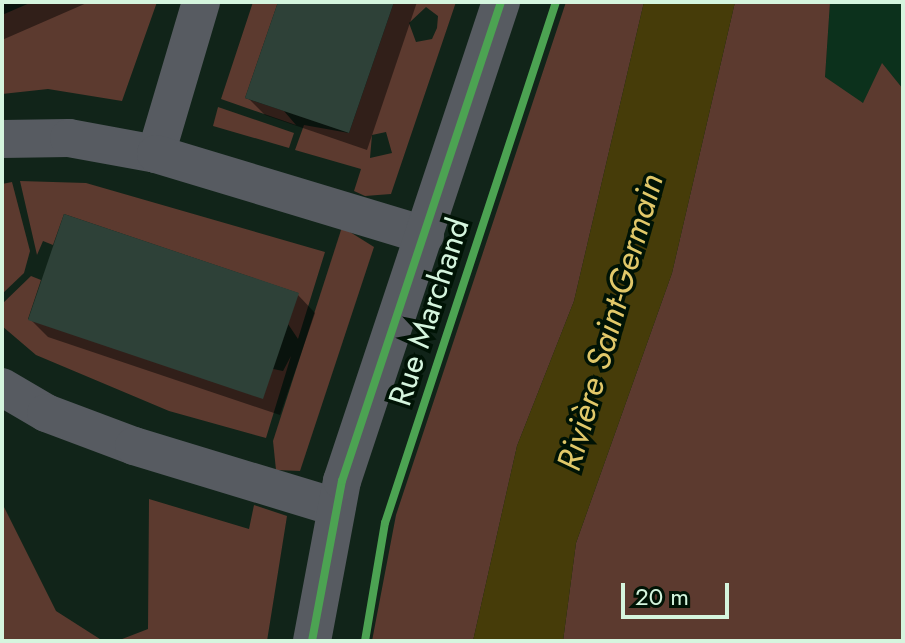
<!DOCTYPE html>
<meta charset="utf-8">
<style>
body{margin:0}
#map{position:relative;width:905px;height:643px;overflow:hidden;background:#112419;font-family:Jost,sans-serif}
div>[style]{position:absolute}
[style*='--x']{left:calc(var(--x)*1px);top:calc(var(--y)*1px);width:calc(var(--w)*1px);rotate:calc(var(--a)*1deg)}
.built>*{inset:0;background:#0c311c}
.green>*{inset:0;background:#5c3a2f}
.water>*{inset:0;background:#463c09}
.shadow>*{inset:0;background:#0007}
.building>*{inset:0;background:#2e4138}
.minor>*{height:38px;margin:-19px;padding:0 19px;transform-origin:19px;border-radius:19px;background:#575b61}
.cycleway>*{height:8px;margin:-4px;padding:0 4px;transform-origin:4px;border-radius:4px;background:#4ca352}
span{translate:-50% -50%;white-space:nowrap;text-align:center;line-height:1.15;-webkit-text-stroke:7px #001305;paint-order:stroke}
.street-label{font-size:32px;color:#d5f5de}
.water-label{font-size:34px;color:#e1c869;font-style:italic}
.frame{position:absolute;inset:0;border:4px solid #d5f5de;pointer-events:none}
.scale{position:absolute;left:621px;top:583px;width:108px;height:36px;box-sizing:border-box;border:4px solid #d5f5de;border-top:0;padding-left:10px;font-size:24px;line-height:28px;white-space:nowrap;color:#d5f5de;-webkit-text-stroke:6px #001305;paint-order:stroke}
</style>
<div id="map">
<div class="built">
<i style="clip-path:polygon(830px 2px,903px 2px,903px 89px,882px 64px,863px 104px,825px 77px)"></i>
</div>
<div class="green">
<i style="clip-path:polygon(32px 2px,157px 2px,122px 101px,48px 89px,2px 94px,2px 15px)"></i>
<i style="clip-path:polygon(253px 2px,278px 2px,245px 98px,284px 111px,296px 125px,221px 99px)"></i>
<i style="clip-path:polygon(evenodd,394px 2px,456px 2px,391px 194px,365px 196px,354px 191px,361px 169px,295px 150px,304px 125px,349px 133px,394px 2px,426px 7px,438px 16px,437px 28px,432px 39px,416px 42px,409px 23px,426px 7px,394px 2px,386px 132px,392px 153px,370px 158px,372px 135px,386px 132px)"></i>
<i style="clip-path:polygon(566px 2px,644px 2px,574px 301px,517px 446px,473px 641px,372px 641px,396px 515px)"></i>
<i style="clip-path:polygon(735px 2px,830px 2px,825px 77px,863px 103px,882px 63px,903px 89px,903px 641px,563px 641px,576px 543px,672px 273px)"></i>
<i style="clip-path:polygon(218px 107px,294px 133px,289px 148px,213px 126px)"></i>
<i style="clip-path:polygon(20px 181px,86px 183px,325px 252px,298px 339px,288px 324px,298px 293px,64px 214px,53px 245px,43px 241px,37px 255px)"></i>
<i style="clip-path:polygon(12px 182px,30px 251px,24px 273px,2px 294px,2px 184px)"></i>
<i style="clip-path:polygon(342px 227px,374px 247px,300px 471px,276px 470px,273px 441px)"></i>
<i style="clip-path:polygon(31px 276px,41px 280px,28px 319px,283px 371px,291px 356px,266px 438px,169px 411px,36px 355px,2px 326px,2px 304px)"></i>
<i style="clip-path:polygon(149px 499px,249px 529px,254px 505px,287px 516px,267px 641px,117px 641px,148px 629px)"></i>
<i style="clip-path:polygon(2px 503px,56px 611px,103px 641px,2px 641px)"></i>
</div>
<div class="water">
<i style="clip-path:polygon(644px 2px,735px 2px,672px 273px,576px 543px,563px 641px,473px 641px,517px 446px,574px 301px)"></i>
</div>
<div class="shadow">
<i style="clip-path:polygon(2px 2px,89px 2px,2px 40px)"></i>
<i style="clip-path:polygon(280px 2px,417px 2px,367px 150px,265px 115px,248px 98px)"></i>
<i style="clip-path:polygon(298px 295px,315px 313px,280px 415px,48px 337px,30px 319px)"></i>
</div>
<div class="building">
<i style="clip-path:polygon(278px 2px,394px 2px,349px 133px,245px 98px)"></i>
<i style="clip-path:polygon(64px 214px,299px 293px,263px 399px,28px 320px)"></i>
</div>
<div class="minor">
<i style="--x:2;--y:139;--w:67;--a:-0.9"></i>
<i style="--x:69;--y:138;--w:88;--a:10.4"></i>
<i style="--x:156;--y:154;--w:159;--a:-73.5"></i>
<i style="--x:156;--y:154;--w:281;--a:16.8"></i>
<i style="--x:2;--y:387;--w:51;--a:30.6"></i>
<i style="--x:46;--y:413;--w:94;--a:20.6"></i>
<i style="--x:134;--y:446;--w:210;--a:16.9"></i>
<i style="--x:312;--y:641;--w:163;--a:-79.4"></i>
<i style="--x:342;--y:481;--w:505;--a:-71.64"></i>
</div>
<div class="cycleway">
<i style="--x:312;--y:641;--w:163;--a:-79.4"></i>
<i style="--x:342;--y:481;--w:505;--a:-71.64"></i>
<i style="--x:365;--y:641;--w:120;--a:-80.4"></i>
<i style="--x:385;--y:523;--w:548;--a:-71.83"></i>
</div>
<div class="street-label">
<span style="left:429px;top:312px;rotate:-72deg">Rue Marchand</span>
</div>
<div class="water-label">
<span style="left:610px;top:322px;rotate:-74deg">Rivière Saint-Germain</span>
</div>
<div class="frame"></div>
<div class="scale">20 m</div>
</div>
